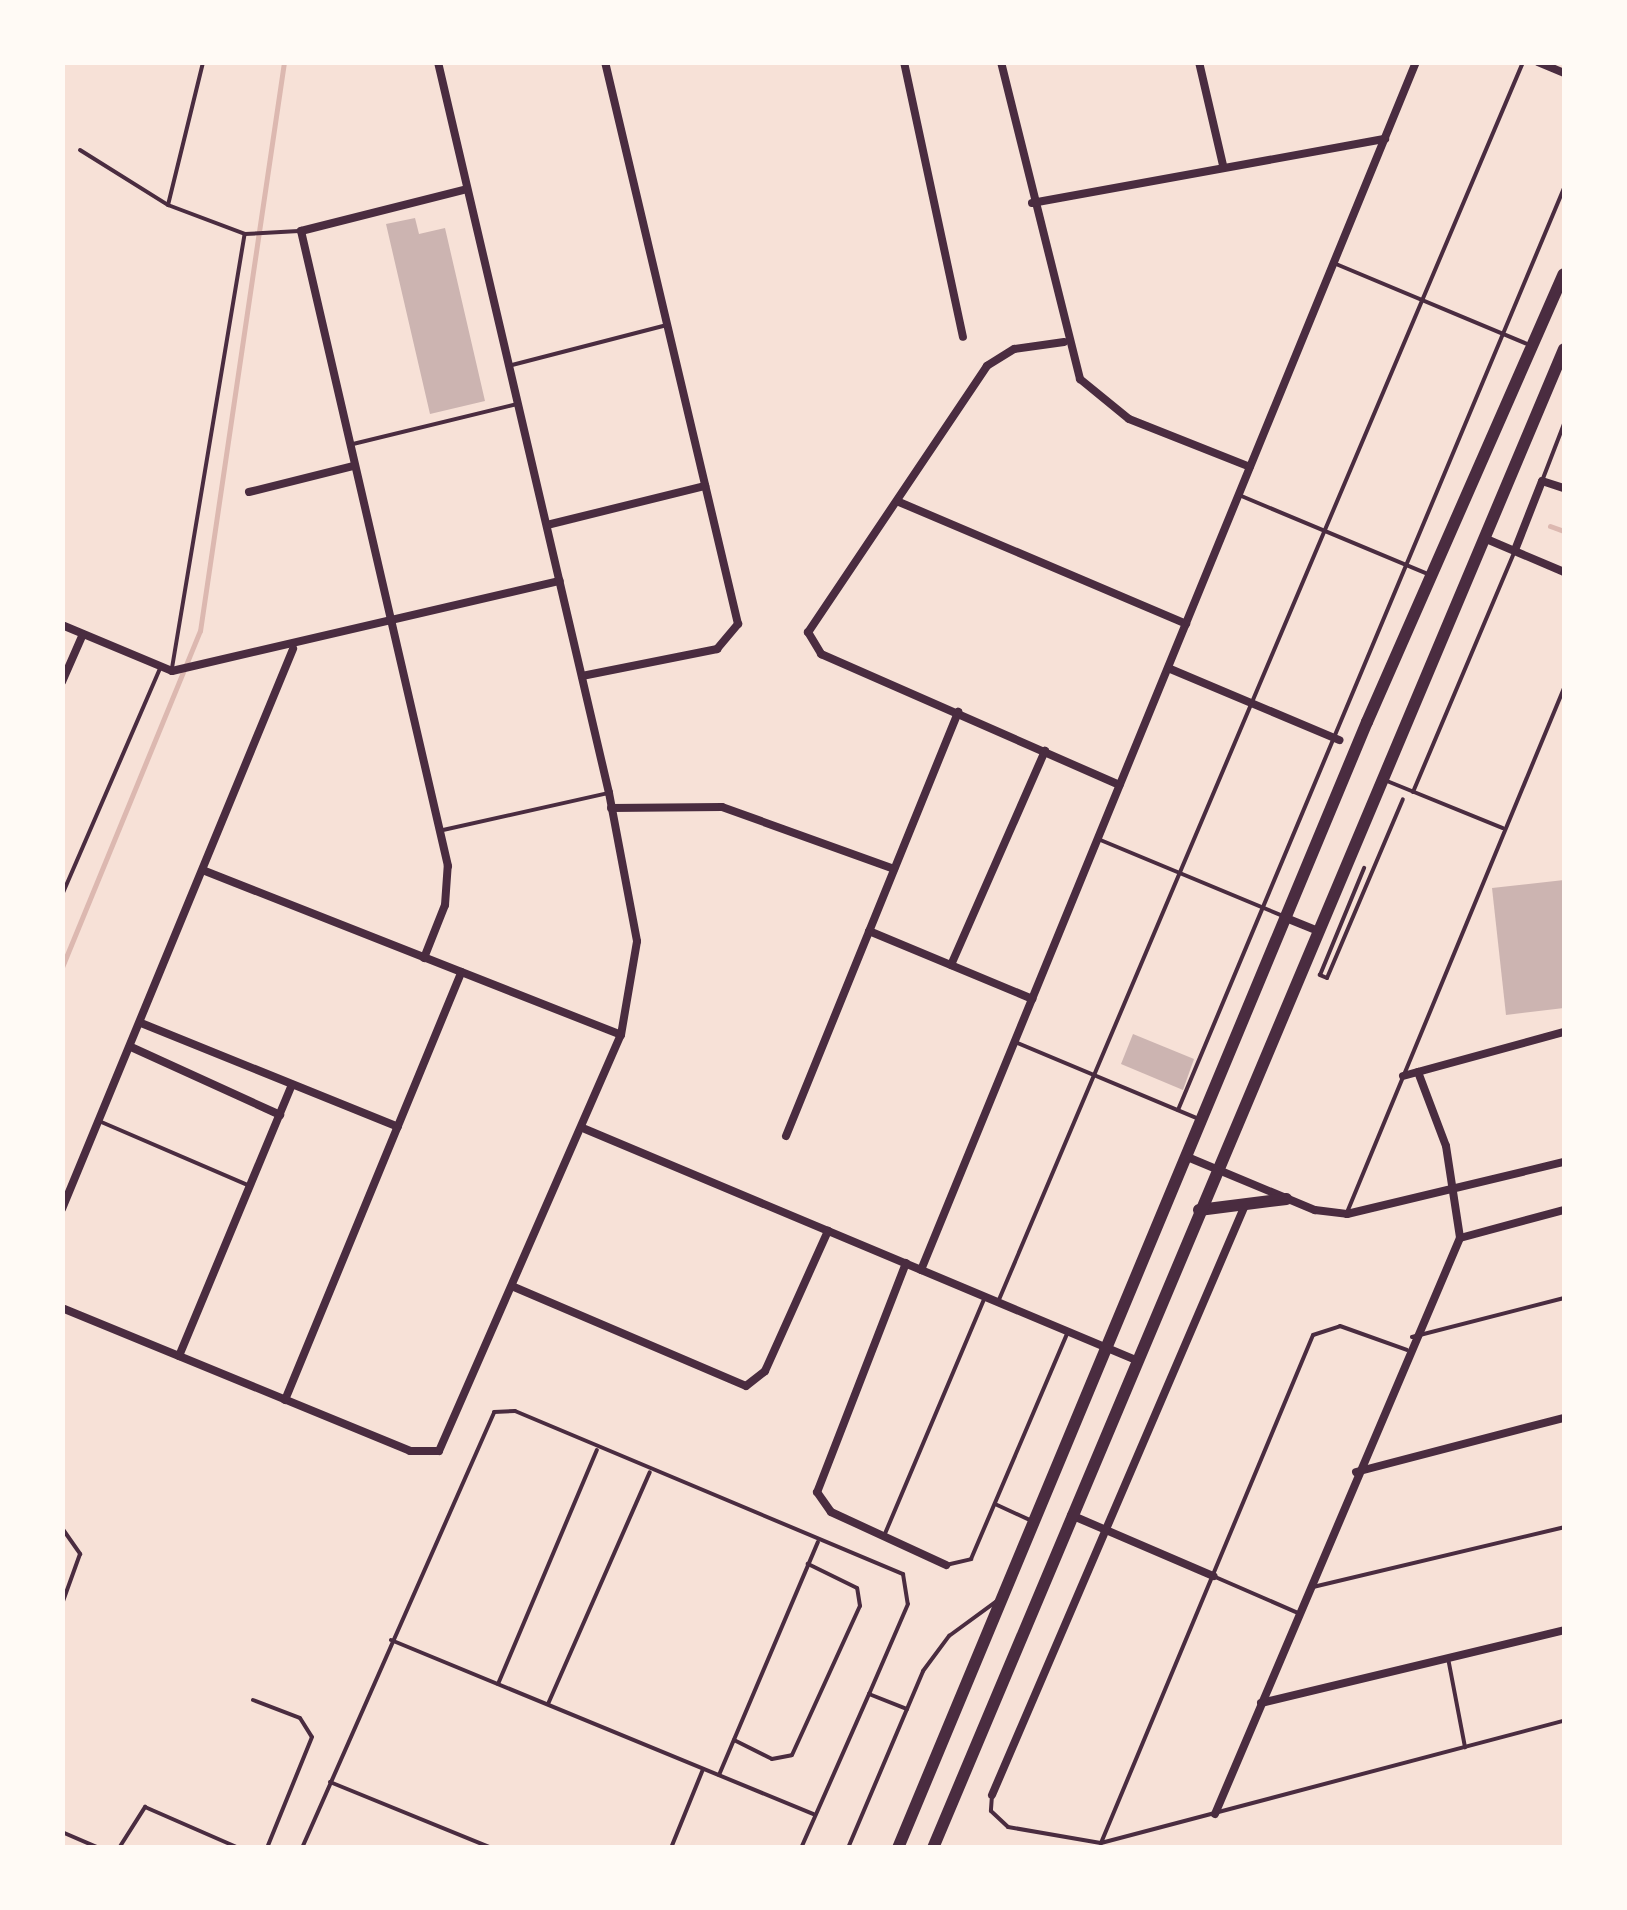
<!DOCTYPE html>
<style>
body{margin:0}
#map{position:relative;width:1627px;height:1910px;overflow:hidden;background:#f7e1d7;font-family:Cabin,sans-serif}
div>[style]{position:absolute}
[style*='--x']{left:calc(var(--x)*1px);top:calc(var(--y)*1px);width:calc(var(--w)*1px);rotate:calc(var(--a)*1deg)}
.stream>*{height:5px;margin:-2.5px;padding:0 2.5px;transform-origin:2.5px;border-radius:2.5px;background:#dcb8b0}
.building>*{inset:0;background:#ccb4b1}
.path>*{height:4px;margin:-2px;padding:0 2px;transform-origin:2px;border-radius:2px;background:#4a2c40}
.service>*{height:4px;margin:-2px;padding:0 2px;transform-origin:2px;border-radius:2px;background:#4a2c40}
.minor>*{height:8px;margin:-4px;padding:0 4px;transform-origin:4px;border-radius:4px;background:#4a2c40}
.trunk>*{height:12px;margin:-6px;padding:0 6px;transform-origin:6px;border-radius:6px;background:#4a2c40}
span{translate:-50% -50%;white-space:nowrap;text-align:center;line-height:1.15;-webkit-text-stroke:10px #fffaf5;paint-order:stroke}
.frame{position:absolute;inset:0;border:65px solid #fffaf5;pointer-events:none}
</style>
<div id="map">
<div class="stream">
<i style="--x:1550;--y:526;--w:15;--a:20"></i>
<i style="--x:62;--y:967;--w:363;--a:-67.7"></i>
<i style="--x:200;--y:631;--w:575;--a:-81.6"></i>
</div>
<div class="building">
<i style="clip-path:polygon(415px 218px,419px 234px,445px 228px,485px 401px,430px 414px,386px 224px)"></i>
<i style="clip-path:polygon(1564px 880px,1564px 1008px,1506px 1015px,1492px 888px)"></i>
<i style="clip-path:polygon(1133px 1034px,1194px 1059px,1183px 1090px,1121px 1064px)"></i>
</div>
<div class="path">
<i style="--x:1327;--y:978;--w:194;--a:-67"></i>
<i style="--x:1327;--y:978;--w:8;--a:-157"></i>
<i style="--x:1320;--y:975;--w:116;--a:-67.6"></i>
</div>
<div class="service">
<i style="--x:80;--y:150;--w:104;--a:32"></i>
<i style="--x:168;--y:205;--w:82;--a:20.6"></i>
<i style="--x:245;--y:234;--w:54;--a:-3.2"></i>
<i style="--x:168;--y:205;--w:147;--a:-76.2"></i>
<i style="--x:1336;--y:264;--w:210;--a:22.7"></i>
<i style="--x:512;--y:365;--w:160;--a:-14.5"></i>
<i style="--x:353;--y:444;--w:169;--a:-13.7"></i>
<i style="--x:1542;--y:481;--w:61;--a:-68.9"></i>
<i style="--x:1239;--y:495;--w:205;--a:22.7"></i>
<i style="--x:172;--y:668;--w:440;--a:-80.5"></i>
<i style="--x:1387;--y:781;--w:125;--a:22.1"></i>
<i style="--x:1413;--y:792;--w:263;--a:-67.1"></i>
<i style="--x:443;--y:830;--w:170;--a:-12.6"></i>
<i style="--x:1098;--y:839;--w:200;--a:22.6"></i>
<i style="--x:62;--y:895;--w:247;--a:-66.6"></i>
<i style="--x:1015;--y:1042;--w:199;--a:22.7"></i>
<i style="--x:1178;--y:1110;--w:1000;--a:-67.28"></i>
<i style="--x:99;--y:1121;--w:164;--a:23.3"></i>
<i style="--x:1348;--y:1210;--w:565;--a:-67.52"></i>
<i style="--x:998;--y:1302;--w:1347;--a:-67.05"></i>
<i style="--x:1412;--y:1337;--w:157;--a:-14.4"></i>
<i style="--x:995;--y:1504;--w:41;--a:24.7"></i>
<i style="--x:62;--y:1528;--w:32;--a:55"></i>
<i style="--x:80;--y:1554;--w:53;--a:109.8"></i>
<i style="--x:884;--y:1536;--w:259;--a:-67.1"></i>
<i style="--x:946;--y:1565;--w:26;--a:-13"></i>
<i style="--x:971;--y:1559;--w:245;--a:-66.9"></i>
<i style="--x:1213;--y:1576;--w:93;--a:23.5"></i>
<i style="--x:1313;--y:1587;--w:258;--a:-13.4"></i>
<i style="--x:391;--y:1640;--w:457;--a:22.4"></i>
<i style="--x:1448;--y:1658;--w:91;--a:79.2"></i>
<i style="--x:498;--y:1684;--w:254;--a:-67.1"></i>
<i style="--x:253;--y:1700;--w:50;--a:21"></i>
<i style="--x:300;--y:1718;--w:22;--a:58"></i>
<i style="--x:312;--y:1737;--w:120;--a:112.1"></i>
<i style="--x:548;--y:1704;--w:253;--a:-66.3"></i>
<i style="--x:734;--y:1740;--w:42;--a:26.6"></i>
<i style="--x:772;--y:1759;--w:20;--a:-11"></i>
<i style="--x:792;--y:1755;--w:164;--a:-65.5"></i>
<i style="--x:860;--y:1606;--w:18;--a:-99"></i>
<i style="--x:857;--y:1588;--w:55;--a:-153.9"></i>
<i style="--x:719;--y:1775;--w:253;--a:-67"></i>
<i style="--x:330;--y:1782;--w:175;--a:22.2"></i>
<i style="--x:992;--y:1795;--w:16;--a:94"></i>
<i style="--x:991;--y:1811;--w:23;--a:43"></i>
<i style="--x:1008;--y:1827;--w:94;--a:9.8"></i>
<i style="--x:1101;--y:1843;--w:479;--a:-14.8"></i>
<i style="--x:62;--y:1832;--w:40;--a:23.4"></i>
<i style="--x:1101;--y:1843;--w:550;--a:-67.35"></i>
<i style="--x:1313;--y:1335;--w:28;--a:-18"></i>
<i style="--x:1340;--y:1326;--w:71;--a:19.7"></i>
<i style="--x:802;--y:1846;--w:166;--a:-66.2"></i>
<i style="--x:119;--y:1848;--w:49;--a:-57.6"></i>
<i style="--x:145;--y:1807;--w:103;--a:23.6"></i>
<i style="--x:302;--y:1848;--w:476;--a:-66.2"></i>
<i style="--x:494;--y:1412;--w:21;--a:-3"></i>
<i style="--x:515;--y:1411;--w:421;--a:22.8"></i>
<i style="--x:903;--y:1574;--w:30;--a:81"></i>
<i style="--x:908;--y:1604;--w:98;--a:113.4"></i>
<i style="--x:869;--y:1694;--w:41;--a:21.5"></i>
<i style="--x:671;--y:1848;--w:85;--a:-67.9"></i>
<i style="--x:848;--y:1848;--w:192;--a:-67"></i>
<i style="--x:923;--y:1671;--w:44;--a:-53.4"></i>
<i style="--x:949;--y:1636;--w:59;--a:-36.1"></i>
</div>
<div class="minor">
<i style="--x:904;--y:62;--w:281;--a:77.9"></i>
<i style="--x:1001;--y:62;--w:327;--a:76"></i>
<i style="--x:1080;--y:379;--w:63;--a:39.2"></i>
<i style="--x:1129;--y:419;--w:130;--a:21.6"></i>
<i style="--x:1199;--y:62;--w:106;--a:76.9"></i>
<i style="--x:1538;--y:62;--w:28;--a:23"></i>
<i style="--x:1032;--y:203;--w:359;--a:-10.3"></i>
<i style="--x:1064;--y:342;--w:50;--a:172"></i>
<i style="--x:1014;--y:349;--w:32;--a:148"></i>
<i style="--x:987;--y:366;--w:321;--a:123.9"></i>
<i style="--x:808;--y:632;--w:26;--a:59"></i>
<i style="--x:821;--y:654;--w:326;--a:23.7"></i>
<i style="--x:249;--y:492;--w:107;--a:-14"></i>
<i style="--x:899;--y:502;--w:312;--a:23"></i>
<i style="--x:547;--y:525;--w:163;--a:-13.9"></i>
<i style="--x:1484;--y:538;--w:87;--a:23"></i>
<i style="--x:1515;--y:550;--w:74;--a:-68.6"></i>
<i style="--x:1542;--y:481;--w:23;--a:18"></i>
<i style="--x:62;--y:625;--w:119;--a:22.7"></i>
<i style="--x:172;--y:671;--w:398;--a:-13.1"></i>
<i style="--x:1168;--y:668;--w:186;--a:22.8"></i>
<i style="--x:582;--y:676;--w:138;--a:-11.3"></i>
<i style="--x:717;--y:649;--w:33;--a:-50"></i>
<i style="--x:738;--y:624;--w:578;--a:-103.31"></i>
<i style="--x:62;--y:682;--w:52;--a:-66.4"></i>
<i style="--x:611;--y:808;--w:111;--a:-0.5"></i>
<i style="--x:722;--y:807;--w:183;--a:19.8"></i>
<i style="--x:205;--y:871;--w:447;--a:21.5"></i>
<i style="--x:1286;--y:918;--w:32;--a:22"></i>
<i style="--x:869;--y:931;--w:177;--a:22.6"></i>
<i style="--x:424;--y:958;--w:57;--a:-68.4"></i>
<i style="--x:445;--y:905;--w:39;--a:-86"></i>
<i style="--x:448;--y:866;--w:652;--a:-103.03"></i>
<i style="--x:301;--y:231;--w:171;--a:-14.2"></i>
<i style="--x:951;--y:965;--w:234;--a:-66.3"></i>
<i style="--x:141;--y:1023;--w:277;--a:22"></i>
<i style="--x:131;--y:1047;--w:164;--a:24.5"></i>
<i style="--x:1418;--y:1072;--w:79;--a:69.3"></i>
<i style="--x:1446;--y:1146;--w:93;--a:81.3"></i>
<i style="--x:1403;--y:1076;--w:167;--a:-15.3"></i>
<i style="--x:585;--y:1129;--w:597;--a:22.75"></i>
<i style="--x:786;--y:1136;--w:458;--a:-67.9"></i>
<i style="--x:1185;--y:1156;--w:141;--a:22.6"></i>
<i style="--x:1315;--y:1210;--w:32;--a:7"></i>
<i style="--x:1347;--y:1214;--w:223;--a:-13.5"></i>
<i style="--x:62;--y:1209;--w:606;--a:-67.58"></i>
<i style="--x:1460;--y:1238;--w:108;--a:-15.1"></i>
<i style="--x:906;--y:1263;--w:246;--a:111.2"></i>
<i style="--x:817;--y:1492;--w:24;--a:55"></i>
<i style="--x:831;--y:1512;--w:127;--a:24.7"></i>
<i style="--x:921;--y:1270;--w:1305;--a:-67.72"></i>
<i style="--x:514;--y:1287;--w:252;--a:23.1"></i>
<i style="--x:746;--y:1386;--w:24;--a:-38"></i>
<i style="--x:765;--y:1371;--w:154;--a:-65.8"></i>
<i style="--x:62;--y:1308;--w:376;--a:22.3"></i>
<i style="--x:410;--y:1451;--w:29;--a:0"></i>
<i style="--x:439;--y:1451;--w:454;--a:-66.4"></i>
<i style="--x:621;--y:1035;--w:95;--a:-80.3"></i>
<i style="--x:637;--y:941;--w:151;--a:-100.7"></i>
<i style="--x:609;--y:793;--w:751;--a:-103.17"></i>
<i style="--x:179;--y:1356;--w:294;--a:-67.4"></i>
<i style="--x:285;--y:1400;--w:463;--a:-67.6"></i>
<i style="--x:1356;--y:1472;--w:215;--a:-14.6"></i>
<i style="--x:1071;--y:1515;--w:155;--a:23.2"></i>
<i style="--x:1261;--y:1703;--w:312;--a:-13.5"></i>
<i style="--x:992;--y:1795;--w:644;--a:-66.78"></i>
<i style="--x:1215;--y:1814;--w:626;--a:-66.96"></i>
</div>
<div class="trunk">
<i style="--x:1199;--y:1210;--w:88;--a:-7.2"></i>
<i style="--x:898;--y:1848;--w:1220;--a:-67.39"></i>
<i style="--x:1367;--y:722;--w:489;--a:-66.3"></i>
<i style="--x:933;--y:1848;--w:1626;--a:-67.17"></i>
</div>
<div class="frame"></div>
</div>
